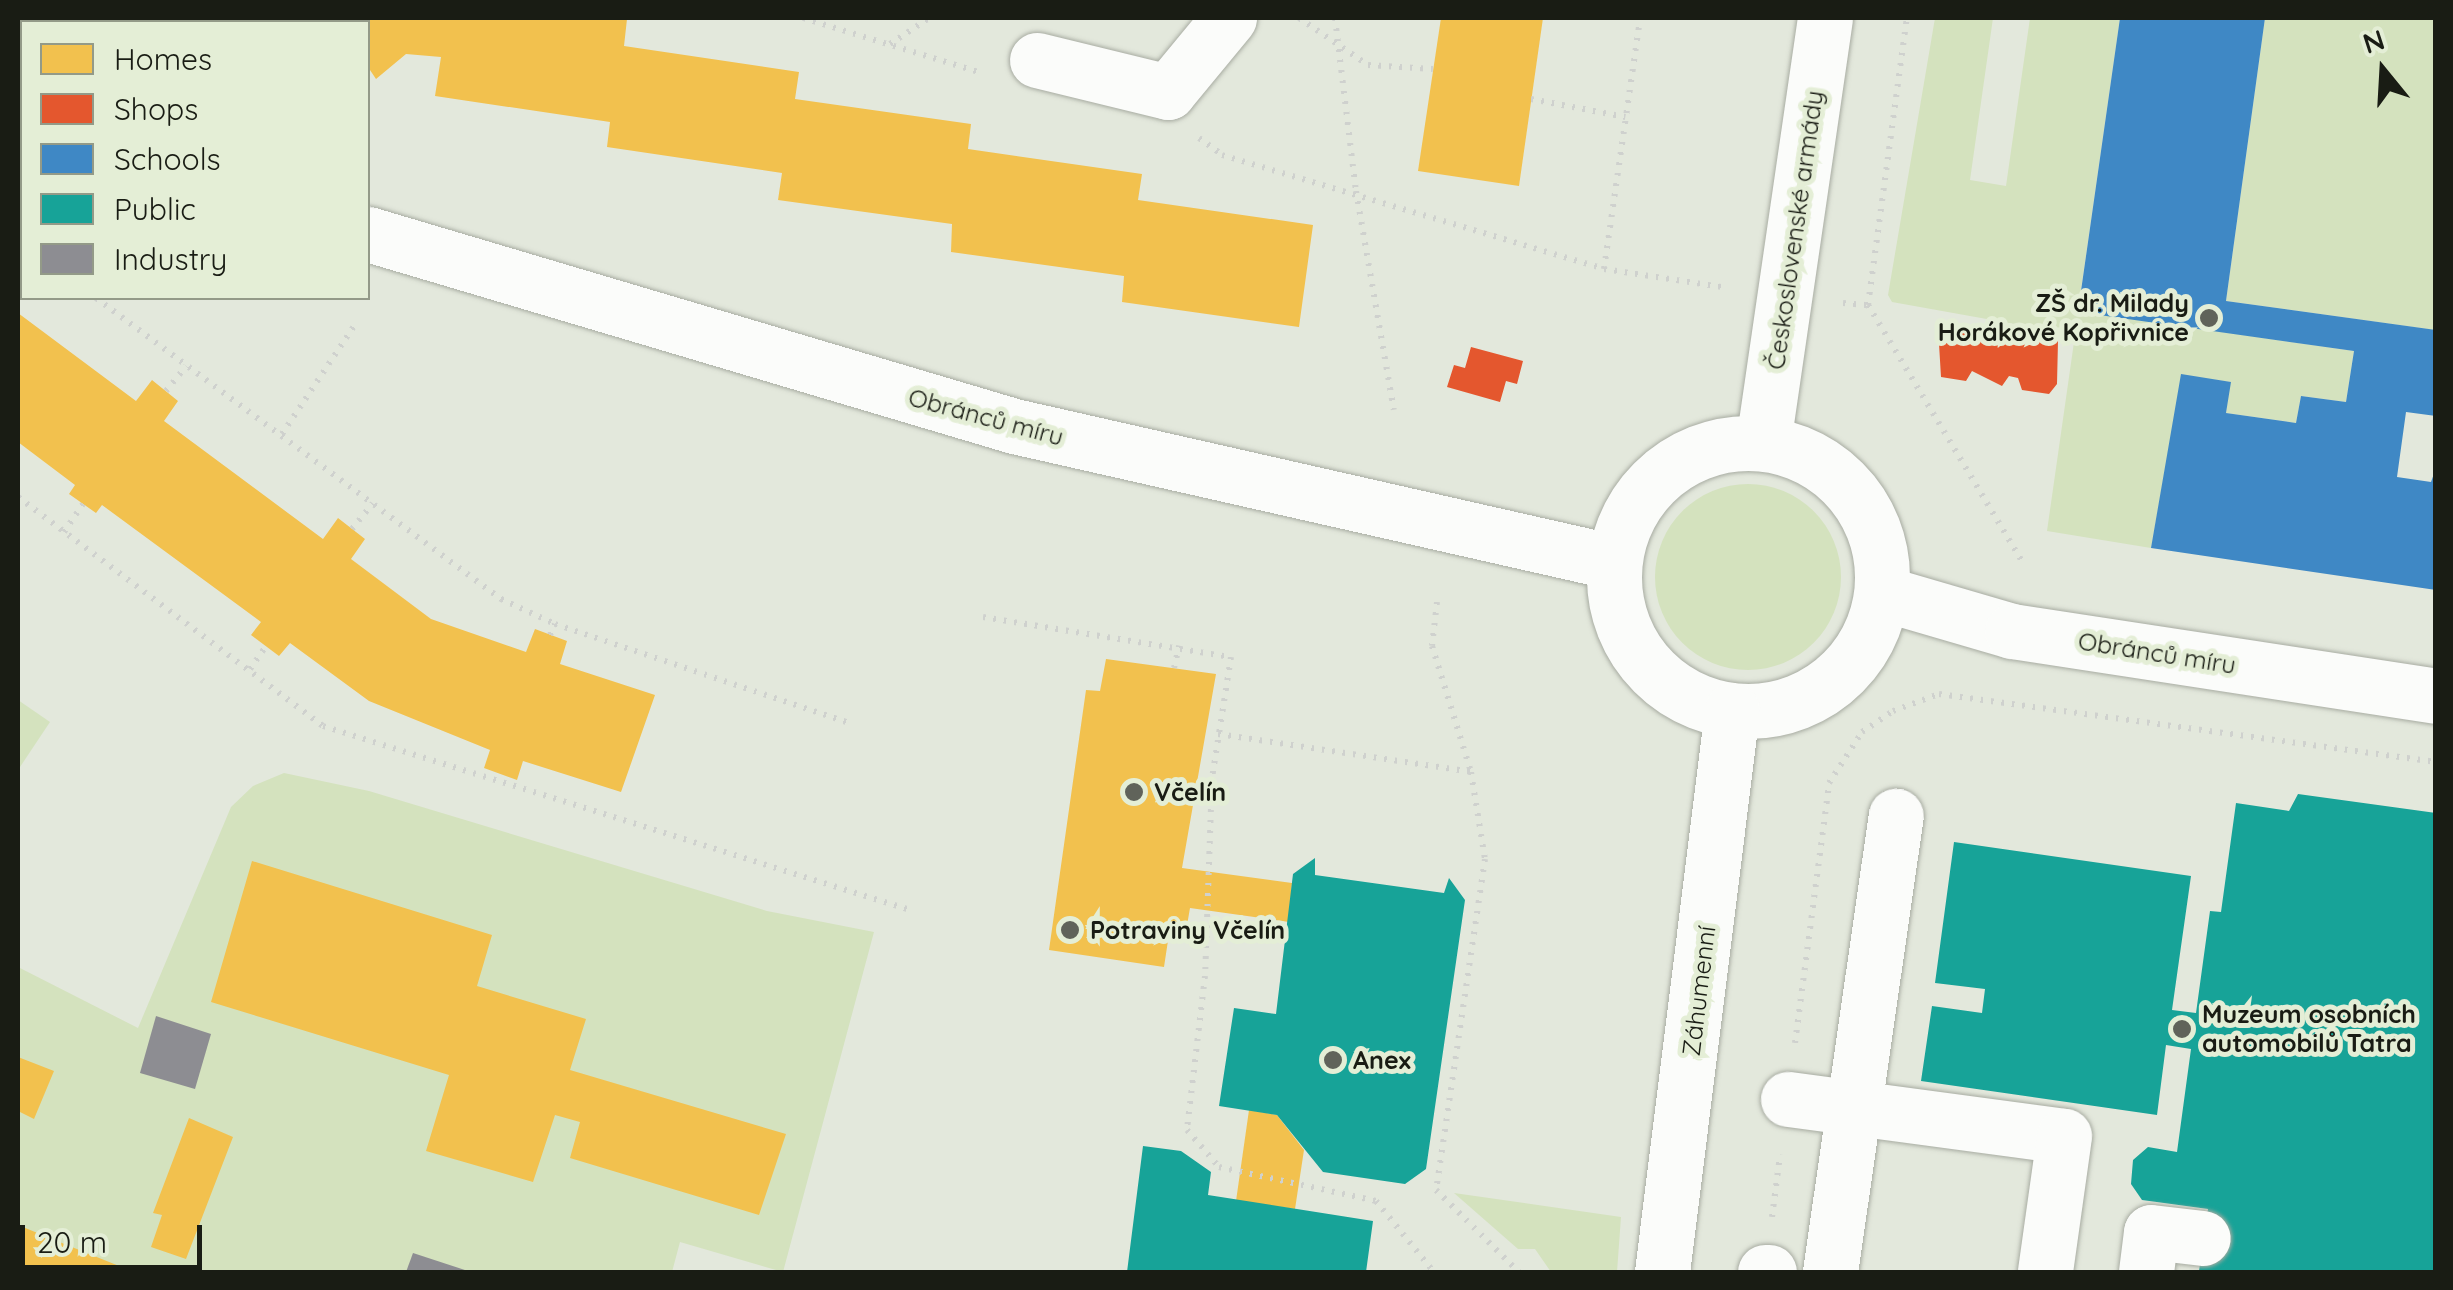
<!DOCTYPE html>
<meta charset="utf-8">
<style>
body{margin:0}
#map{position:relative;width:2453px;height:1290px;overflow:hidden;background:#e3e8dc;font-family:Quicksand,sans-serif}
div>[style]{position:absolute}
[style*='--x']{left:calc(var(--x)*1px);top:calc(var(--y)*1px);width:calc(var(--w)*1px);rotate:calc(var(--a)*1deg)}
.green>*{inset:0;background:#d4e2be}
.round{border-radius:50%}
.homes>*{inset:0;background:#f2c14e}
.shops>*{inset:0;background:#e4572e}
.schools>*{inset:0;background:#3f88c5}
.public>*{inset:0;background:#17a398}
.industry>*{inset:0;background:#8d8d92}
.path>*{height:6px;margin-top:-3px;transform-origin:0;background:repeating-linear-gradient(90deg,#cfd1ce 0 2.5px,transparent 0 10.5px)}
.roads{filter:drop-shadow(0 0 2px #a8aca2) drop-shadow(0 0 2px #a8aca2)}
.minor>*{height:55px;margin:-27.5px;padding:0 27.5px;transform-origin:27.5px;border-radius:27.5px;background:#fbfcfa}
.major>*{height:55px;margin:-27.5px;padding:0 27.5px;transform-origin:27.5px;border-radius:27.5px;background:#fbfcfa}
.major>.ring{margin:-27.5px;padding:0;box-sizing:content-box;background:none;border:55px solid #fbfcfa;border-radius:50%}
.dots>*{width:28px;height:28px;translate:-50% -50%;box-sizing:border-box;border:5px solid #e4eed6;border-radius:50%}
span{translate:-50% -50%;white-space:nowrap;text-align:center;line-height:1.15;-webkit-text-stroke:10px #e4eed6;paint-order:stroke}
.street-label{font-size:25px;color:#191c14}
.poi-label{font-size:25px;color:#191c14;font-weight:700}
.right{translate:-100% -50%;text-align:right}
.left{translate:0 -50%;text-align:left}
.frame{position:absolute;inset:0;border:20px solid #191c14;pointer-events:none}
.legend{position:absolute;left:20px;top:20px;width:350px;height:280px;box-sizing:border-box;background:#e4eed6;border:2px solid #939a88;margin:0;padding:12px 18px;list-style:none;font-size:30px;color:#191c14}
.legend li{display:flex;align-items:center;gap:20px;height:50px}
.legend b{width:50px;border:2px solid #939a88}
.north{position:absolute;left:2333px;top:20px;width:100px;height:100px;-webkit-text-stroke:8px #e4eed6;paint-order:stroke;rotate:342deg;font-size:28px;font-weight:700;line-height:40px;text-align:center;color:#191c14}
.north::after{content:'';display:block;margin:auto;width:35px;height:45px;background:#191c14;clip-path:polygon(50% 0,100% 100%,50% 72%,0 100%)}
.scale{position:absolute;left:20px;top:1225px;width:182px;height:45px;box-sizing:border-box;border:5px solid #191c14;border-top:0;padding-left:12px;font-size:30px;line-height:35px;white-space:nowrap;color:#191c14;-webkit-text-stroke:8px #e4eed6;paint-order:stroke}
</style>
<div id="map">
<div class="green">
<i style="clip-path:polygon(1935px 18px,1993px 18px,1970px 180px,2006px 186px,2030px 18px,2120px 18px,2078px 311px,2354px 351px,2346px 402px,2301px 396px,2296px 423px,2226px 413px,2230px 382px,2182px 375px,2151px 548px,2047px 531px,2075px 335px,1892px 302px,1888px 295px)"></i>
<i style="clip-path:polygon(2265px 18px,2435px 18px,2435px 330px,2226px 301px)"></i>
<i class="round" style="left:1655px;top:484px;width:186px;height:186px"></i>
<i style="clip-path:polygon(18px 700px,50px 722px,18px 770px)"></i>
<i style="clip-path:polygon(284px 773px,369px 791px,767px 911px,874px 932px,783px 1272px,680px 1242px,672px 1272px,18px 1272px,18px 967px,138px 1028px,231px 807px,253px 786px)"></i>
<i style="clip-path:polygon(1454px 1193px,1621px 1217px,1617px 1272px,1551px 1272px,1535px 1249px,1518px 1249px)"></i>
</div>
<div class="homes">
<i style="clip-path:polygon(331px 18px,627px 19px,624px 46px,799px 72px,795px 99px,971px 124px,968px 149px,1142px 174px,1138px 200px,1313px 225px,1299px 327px,1122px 302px,1124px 276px,951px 252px,952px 224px,778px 200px,782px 173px,607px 147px,610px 122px,435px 96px,441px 57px,406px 54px,376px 79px,368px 67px,368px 22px)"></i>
<i style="clip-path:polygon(1441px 18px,1543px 18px,1519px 186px,1418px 171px)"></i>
<i style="clip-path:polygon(18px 313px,136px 401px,152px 380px,178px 401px,164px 421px,323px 539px,338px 518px,365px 539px,351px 559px,431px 619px,526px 652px,535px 629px,567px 641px,560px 664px,655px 695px,621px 792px,523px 761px,517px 780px,484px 768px,490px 750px,369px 701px,290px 643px,279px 656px,251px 635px,261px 622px,102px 505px,96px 513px,69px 494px,75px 485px,18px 442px)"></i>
<i style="clip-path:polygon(1106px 659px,1216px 674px,1182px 868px,1292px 883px,1289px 922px,1190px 908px,1185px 937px,1169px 934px,1164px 967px,1049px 950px,1086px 690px,1100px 691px)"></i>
<i style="clip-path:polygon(252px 861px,492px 935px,477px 986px,586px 1019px,570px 1070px,786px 1134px,759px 1215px,570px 1158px,580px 1122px,555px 1115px,533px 1182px,426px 1151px,449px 1075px,211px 1002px)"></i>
<i style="clip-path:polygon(18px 1057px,54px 1071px,34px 1119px,18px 1111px)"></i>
<i style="clip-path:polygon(1249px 1110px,1277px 1115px,1304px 1150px,1295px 1209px,1236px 1201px)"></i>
<i style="clip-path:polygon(189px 1118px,233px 1137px,186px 1259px,151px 1247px,162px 1215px,153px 1213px)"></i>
<i style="clip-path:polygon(18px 1225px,57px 1241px,134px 1272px,18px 1272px)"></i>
</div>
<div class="shops">
<i style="clip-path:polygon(1968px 327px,1992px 331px,1996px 342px,2058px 341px,2057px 384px,2049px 394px,2022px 390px,2018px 378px,2009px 376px,2002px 386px,1972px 371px,1966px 381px,1941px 377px,1939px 344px)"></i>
<i style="clip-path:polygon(1471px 347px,1523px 361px,1517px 384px,1506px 381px,1500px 402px,1447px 387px,1454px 365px,1465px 368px)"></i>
</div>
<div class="schools">
<i style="clip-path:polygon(2120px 18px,2265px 18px,2226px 301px,2436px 330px,2436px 416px,2406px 412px,2397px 477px,2431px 482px,2436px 468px,2436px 590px,2151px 548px,2181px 374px,2231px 382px,2226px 413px,2296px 423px,2301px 396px,2346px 402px,2354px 351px,2078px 312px)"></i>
</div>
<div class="public">
<i style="clip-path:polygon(2298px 794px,2436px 813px,2436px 1272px,2199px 1271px,2208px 1209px,2142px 1200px,2131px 1184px,2133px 1160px,2148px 1147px,2177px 1152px,2191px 1049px,2166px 1045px,2157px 1115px,1921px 1081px,1932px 1006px,1982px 1013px,1985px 989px,1935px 983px,1954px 842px,2191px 876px,2172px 1010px,2196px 1013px,2210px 911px,2221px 912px,2236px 803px,2289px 811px)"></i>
<i style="clip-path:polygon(1315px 858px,1315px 875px,1444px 893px,1449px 878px,1465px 900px,1426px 1169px,1405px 1184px,1323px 1172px,1277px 1115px,1219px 1106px,1234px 1008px,1276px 1014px,1293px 874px)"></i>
<i style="clip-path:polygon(1143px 1146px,1181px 1151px,1211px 1172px,1208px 1195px,1373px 1221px,1366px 1272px,1127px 1272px)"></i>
</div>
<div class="industry">
<i style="clip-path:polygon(156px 1016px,211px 1034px,195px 1089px,140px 1073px)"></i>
<i style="clip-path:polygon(413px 1253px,471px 1272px,406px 1272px)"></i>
</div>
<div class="path">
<i style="--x:51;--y:18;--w:2;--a:63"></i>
<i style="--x:803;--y:18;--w:184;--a:17.1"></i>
<i style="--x:1299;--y:18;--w:83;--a:34.3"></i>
<i style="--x:1368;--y:65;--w:65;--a:3.5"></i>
<i style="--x:1335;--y:18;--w:174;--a:83.1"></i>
<i style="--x:1356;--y:191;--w:222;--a:80.2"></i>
<i style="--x:890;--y:44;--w:47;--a:-33.7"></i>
<i style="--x:1531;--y:99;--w:96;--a:10.8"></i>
<i style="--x:1199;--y:138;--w:29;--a:36"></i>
<i style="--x:1222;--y:155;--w:399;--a:16.6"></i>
<i style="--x:1604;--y:269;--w:125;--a:8.7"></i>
<i style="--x:18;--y:238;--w:5;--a:37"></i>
<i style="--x:1604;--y:269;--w:254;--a:-81.8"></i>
<i style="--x:96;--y:298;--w:505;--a:36.62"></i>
<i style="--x:501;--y:599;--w:60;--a:24.8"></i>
<i style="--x:555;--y:624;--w:314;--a:18.6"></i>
<i style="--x:1843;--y:303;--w:25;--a:5"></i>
<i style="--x:1868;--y:305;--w:297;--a:59"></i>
<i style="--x:1868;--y:305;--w:290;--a:-82.3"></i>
<i style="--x:166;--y:391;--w:32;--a:-51"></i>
<i style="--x:282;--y:434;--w:133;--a:-56.3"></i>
<i style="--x:18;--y:497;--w:381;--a:36.9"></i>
<i style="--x:323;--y:726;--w:615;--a:17.4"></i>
<i style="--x:352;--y:529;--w:33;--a:-51"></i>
<i style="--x:64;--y:532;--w:34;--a:-56"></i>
<i style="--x:1437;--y:602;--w:44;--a:96.5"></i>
<i style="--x:1432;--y:646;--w:132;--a:72.8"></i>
<i style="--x:1471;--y:772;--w:88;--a:80.9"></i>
<i style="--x:1485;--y:859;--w:335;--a:98.4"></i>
<i style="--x:1436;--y:1190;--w:117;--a:44.7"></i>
<i style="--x:983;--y:617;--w:251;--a:9.2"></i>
<i style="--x:1231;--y:657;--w:122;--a:98.9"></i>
<i style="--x:1212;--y:778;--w:198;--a:92"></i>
<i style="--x:1205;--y:976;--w:155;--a:96.7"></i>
<i style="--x:1187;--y:1130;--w:49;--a:49.1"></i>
<i style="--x:1219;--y:1167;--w:161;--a:12.2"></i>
<i style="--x:1376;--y:1201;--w:92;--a:50.8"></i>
<i style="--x:550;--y:635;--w:12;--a:-66"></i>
<i style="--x:1174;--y:668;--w:23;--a:-77"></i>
<i style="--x:250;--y:669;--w:28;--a:-55"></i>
<i style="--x:1218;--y:734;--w:256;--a:8.5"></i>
<i style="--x:1795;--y:1043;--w:262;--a:-82.5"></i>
<i style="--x:1829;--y:783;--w:61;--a:-57.1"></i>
<i style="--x:1862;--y:732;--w:37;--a:-34"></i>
<i style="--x:1893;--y:711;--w:49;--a:-20.3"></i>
<i style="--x:1939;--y:694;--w:502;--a:7.79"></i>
<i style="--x:1772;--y:1217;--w:63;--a:-82.6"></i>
</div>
<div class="roads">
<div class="minor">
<i style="--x:1037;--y:60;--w:135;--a:13.7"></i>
<i style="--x:1168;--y:92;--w:96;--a:-50.5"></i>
<i style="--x:1882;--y:593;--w:135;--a:16.3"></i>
<i style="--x:2012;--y:631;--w:429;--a:8.7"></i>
<i style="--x:1788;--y:1099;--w:278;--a:7.6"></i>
<i style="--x:2064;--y:1136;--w:137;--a:98"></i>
<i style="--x:1765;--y:1272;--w:4;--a:0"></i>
<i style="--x:1830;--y:1272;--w:461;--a:-81.8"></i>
<i style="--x:2146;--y:1272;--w:40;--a:-82.9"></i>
<i style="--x:2151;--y:1232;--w:52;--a:6.6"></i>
</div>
<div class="major">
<i style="--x:18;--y:84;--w:5;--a:37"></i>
<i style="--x:368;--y:234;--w:674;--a:16.55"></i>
<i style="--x:1014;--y:426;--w:615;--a:12.77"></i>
<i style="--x:1763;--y:443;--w:429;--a:-81.7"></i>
<i class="ring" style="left:1614px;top:443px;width:213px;height:213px"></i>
<i style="--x:1662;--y:1272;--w:566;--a:-82.9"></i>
</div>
</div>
<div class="dots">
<i style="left:2209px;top:318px;background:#60635a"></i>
<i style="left:1134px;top:792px;background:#60635a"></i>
<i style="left:1070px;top:930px;background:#60635a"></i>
<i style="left:2182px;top:1029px;background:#60635a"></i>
<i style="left:1333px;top:1060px;background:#60635a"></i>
</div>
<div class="street-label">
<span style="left:1795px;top:230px;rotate:-82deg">Československé armády</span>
<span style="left:986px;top:417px;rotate:15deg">Obránců míru</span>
<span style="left:2157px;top:653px;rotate:9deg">Obránců míru</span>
<span style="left:1699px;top:991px;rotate:-83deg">Záhumenní</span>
</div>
<div class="poi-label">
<span class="right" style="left:2189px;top:318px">ZŠ dr. Milady<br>Horákové Kopřivnice</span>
<span class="left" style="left:1154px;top:792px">Včelín</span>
<span class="left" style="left:1090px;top:930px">Potraviny Včelín</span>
<span class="left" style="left:2202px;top:1029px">Muzeum osobních<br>automobilů Tatra</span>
<span class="left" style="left:1353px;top:1060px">Anex</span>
</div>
<div class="frame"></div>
<ul class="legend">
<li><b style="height:28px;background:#f2c14e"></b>Homes</li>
<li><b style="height:28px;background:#e4572e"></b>Shops</li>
<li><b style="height:28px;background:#3f88c5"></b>Schools</li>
<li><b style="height:28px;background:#17a398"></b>Public</li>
<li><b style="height:28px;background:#8d8d92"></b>Industry</li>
</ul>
<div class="north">N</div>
<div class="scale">20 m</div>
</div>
